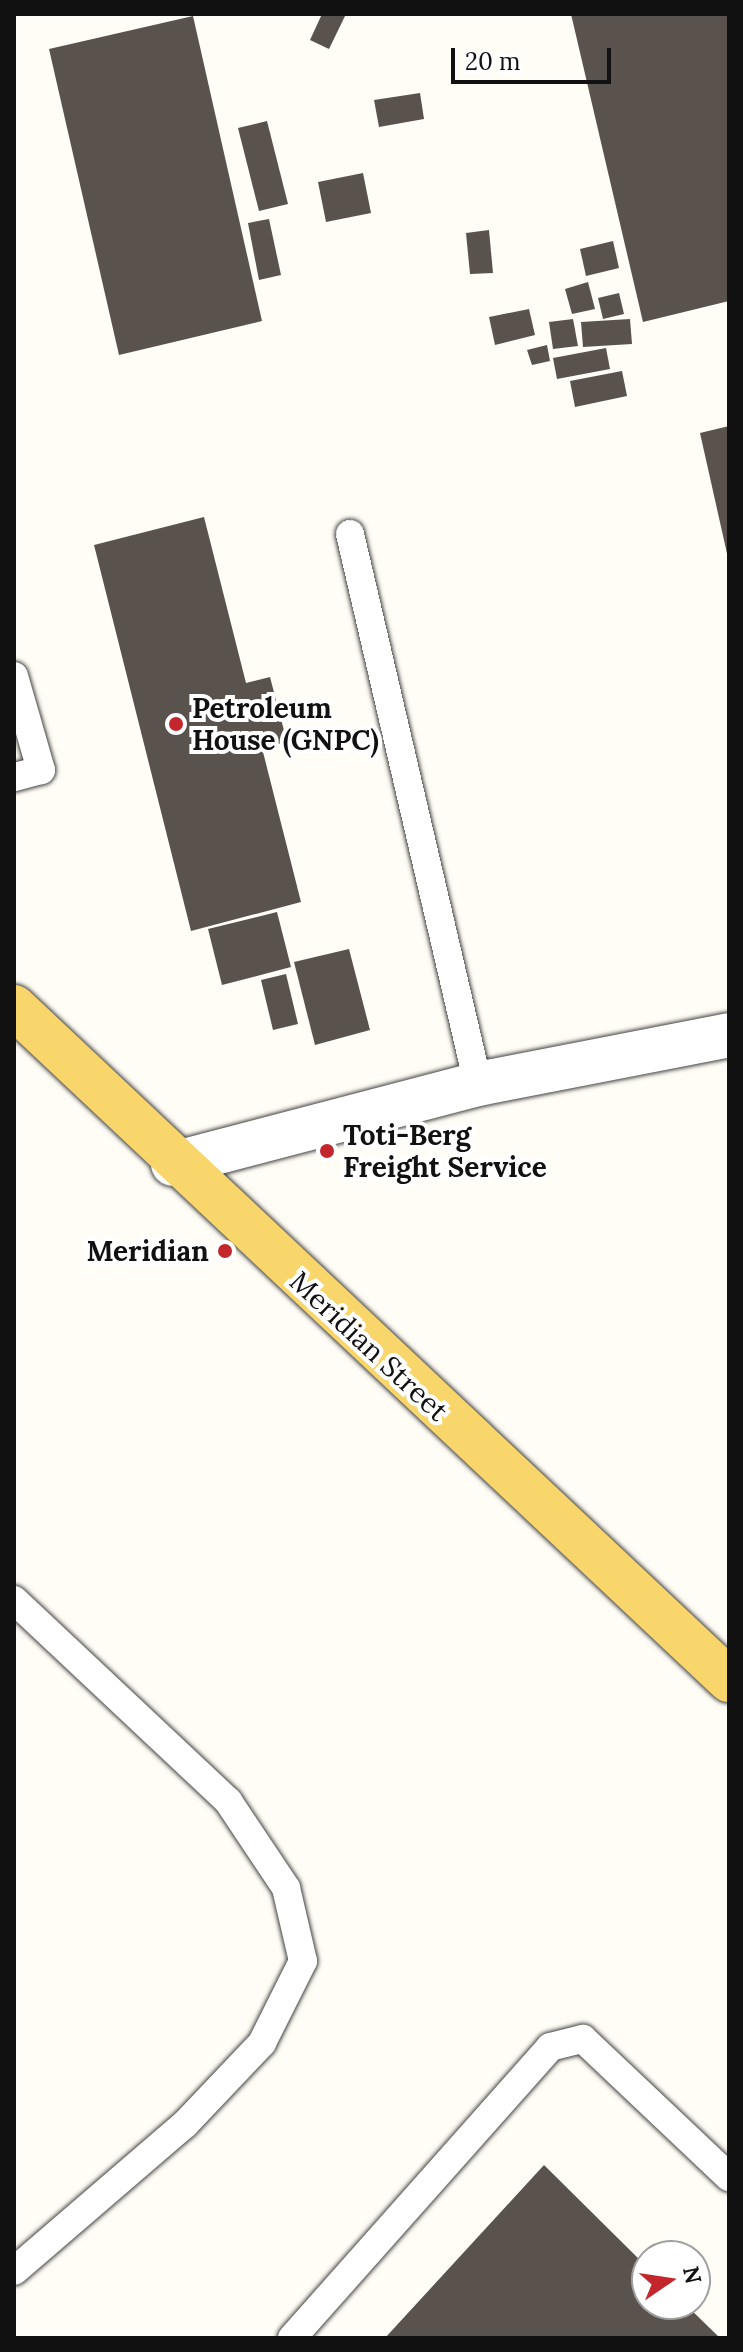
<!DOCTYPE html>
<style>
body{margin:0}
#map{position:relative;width:743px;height:2352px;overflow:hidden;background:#fffdf5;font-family:Lora,serif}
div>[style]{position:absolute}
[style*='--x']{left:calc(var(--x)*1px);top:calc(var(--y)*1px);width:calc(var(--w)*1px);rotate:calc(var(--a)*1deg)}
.building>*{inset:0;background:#5a524d}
.roads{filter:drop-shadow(0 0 2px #444) drop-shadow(0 0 2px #444)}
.service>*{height:28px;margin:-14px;padding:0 14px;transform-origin:14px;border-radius:14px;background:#fff}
.minor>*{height:44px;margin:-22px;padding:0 22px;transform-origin:22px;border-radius:22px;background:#fff}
.primary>*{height:44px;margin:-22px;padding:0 22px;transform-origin:22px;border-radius:22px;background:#f9d66b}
.dots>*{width:22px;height:22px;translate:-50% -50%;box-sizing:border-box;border:4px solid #fff;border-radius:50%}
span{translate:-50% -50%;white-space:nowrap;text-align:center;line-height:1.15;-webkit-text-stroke:8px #fff;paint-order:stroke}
.poi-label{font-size:28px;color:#111;font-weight:700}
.left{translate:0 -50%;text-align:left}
.right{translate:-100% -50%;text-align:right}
.street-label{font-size:28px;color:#111}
.frame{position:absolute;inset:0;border:16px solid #111;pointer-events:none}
.north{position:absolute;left:631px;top:2240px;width:80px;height:80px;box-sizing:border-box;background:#fff;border:2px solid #a0a0a0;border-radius:50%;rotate:77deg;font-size:22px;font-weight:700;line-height:32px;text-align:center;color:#111}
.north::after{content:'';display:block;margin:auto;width:28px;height:36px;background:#c4262e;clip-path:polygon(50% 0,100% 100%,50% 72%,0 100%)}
.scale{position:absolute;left:451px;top:48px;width:160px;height:36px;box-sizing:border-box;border:4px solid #111;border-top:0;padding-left:10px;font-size:24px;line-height:28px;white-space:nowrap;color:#111;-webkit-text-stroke:6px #fff;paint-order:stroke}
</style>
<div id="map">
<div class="building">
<i style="clip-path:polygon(322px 14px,346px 14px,329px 49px,310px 40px)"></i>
<i style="clip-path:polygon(571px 14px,729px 14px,729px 301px,643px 322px)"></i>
<i style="clip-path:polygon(193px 16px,262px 321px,119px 355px,49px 49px)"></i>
<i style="clip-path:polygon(420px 93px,424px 119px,379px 127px,374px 100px)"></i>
<i style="clip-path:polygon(267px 121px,288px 204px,259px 211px,238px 128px)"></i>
<i style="clip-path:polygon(363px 173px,371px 213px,326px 222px,318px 182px)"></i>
<i style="clip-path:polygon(269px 219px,281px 275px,259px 280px,248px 223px)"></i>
<i style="clip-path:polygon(489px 230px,493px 273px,470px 274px,466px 233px)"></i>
<i style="clip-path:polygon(613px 241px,619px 268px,586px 276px,580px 249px)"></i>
<i style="clip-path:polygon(588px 282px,595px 309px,572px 314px,565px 289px)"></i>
<i style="clip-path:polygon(619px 293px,624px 314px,603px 319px,598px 298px)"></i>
<i style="clip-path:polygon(529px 309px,535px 335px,495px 345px,489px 317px)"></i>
<i style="clip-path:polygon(573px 319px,578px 346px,553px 349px,549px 322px)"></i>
<i style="clip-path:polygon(630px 319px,632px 344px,583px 347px,581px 322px)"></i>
<i style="clip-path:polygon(547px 345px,550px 361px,532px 365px,527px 350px)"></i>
<i style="clip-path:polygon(606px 348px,610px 369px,557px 379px,553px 358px)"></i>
<i style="clip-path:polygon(622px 371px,627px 396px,575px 407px,570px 381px)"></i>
<i style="clip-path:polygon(729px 426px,729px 558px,728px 558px,700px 433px)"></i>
<i style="clip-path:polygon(204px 517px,246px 683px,270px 677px,287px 742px,262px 748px,301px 902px,191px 931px,94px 545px)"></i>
<i style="clip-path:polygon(277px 912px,291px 967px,222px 985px,208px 929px)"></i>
<i style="clip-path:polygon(349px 949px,370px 1030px,315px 1045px,294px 962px)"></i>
<i style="clip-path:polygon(286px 974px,298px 1024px,273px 1030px,261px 980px)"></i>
<i style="clip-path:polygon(544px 2165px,647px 2267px,647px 2304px,685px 2304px,720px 2338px,385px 2338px)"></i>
</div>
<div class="roads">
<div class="service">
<i style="--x:350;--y:534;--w:565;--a:76.9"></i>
<i style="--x:14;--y:676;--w:98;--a:74"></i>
<i style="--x:41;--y:770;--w:28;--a:165"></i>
<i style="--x:14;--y:1600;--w:294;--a:43.2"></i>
<i style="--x:228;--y:1801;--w:105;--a:56.3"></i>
<i style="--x:286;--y:1888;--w:75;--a:76.9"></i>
<i style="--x:303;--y:1961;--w:92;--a:116.6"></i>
<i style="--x:262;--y:2043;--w:112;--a:133.5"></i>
<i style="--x:185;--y:2124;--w:225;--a:139.3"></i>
<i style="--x:292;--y:2338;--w:389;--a:-48.4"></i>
<i style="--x:550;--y:2047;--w:34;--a:-14"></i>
<i style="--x:583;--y:2039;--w:201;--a:43.4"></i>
</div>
<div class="minor">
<i style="--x:173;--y:1164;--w:315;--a:-14.7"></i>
<i style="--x:478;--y:1084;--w:256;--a:-11"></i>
</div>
<div class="primary">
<i style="--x:14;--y:1007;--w:982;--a:43.27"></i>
</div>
</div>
<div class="dots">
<i style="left:176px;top:724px;background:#c4262e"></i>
<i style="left:327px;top:1151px;background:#c4262e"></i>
<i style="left:225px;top:1251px;background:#c4262e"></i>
</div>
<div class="poi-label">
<span class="left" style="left:192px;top:724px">Petroleum<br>House (GNPC)</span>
<span class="left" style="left:343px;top:1151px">Toti-Berg<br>Freight Service</span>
<span class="right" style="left:209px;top:1251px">Meridian</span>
</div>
<div class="street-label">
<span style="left:369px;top:1346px;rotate:43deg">Meridian Street</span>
</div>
<div class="frame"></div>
<div class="north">N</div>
<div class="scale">20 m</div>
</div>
